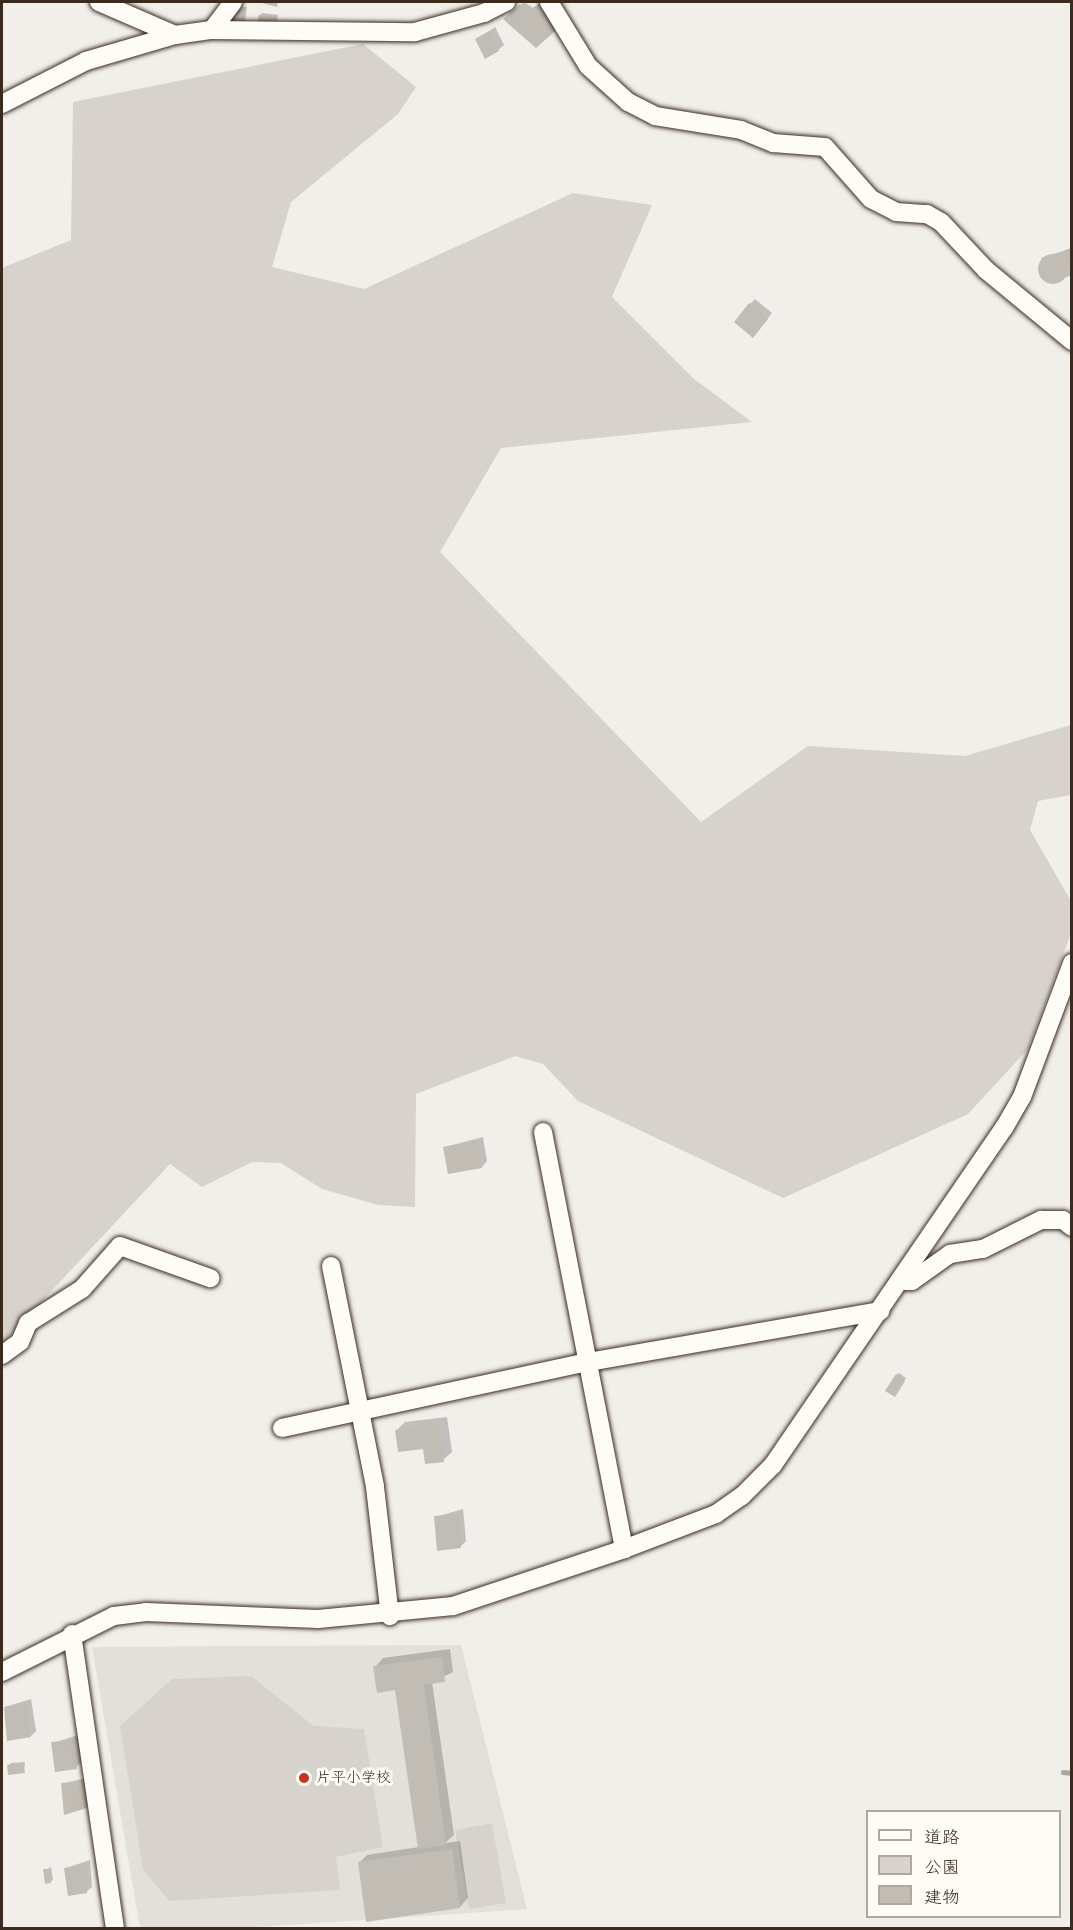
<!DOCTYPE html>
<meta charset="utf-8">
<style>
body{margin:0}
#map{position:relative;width:1073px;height:1930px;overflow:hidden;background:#f1efea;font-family:"Shantell Sans","Klee One",sans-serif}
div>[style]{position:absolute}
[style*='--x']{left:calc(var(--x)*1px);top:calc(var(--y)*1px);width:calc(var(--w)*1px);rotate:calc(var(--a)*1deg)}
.built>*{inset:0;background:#e3e0da}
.green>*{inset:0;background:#d7d2cc}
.shadow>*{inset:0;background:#0003}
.stream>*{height:4.5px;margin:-2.25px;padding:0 2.25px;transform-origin:2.25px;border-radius:2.25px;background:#aea69f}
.building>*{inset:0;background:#c1bcb4}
.round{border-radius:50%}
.roads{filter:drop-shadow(0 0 2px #3b2a1e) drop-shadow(0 0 2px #3b2a1e)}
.minor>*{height:18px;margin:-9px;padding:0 9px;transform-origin:9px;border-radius:9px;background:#fdfcf7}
.dots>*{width:16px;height:16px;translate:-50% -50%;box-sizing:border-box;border:3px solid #fdfcf7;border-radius:50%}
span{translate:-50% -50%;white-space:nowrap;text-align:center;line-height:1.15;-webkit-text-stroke:6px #fdfcf7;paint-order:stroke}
.poi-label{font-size:15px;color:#3b2a1e}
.left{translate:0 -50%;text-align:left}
.frame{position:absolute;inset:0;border:3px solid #3b2a1e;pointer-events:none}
.legend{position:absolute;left:866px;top:1810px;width:195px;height:108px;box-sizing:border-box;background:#fdfcf7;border:2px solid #afa8a0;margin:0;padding:8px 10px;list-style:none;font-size:18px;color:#3b2a1e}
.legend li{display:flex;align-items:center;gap:12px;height:30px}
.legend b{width:30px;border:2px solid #afa8a0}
</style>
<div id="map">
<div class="built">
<i style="clip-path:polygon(461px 1645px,527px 1909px,242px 1928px,140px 1928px,92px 1647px)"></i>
</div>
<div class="green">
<i style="clip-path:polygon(363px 44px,416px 87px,398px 114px,291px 202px,272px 267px,364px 289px,573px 193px,652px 205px,612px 297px,694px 379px,752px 422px,501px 448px,440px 552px,701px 822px,808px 746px,965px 756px,1071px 725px,1071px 795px,1038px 801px,1030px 830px,1071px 901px,1071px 933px,1028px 1049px,968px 1114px,783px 1198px,578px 1101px,543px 1064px,515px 1056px,416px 1094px,415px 1207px,378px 1205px,322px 1189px,281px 1163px,252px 1162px,202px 1187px,170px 1164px,2px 1344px,2px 268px,71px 240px,73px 102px)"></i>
<i style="clip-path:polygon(251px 1676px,314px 1726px,364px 1729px,383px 1847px,336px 1857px,340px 1890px,169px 1901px,143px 1869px,120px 1726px,172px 1679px)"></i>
<i style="clip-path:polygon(492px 1823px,506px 1903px,469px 1909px,455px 1830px)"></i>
</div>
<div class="shadow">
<i style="clip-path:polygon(524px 2px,533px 8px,541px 2px,560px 24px,555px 29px,513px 28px,505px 19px)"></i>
<i style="clip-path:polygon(238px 7px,247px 7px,244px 24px)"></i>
<i style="clip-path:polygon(262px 13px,278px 15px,277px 23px,260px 15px)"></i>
<i style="clip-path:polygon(495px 27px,504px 45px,498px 50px,477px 39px)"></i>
<i style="clip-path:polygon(1072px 248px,1072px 275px,1050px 283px,1041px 258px)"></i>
<i style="clip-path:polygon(755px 299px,772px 313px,758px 331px,750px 304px)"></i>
<i style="clip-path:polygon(483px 1137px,487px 1161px,482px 1167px,445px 1147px)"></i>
<i style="clip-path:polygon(899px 1373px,906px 1378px,897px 1393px,897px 1375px)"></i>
<i style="clip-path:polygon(447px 1417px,452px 1452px,443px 1460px,397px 1430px,405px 1422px)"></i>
<i style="clip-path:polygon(463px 1509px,466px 1541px,460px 1547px,436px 1517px)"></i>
<i style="clip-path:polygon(450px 1649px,453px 1672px,432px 1682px,454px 1835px,445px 1843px,460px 1841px,468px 1898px,460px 1907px,359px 1863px,367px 1855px,419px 1847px,396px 1689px,375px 1667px,383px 1658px)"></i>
<i style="clip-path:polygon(31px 1699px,36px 1731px,31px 1736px,5px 1707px)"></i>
<i style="clip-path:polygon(78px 1735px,82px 1762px,76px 1767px,53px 1743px)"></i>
<i style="clip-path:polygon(25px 1762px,24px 1772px,9px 1765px,11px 1763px)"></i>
<i style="clip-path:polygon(89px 1777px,92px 1801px,86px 1806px,62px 1784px)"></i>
<i style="clip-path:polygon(90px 1860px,92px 1887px,86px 1892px,66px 1868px)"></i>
<i style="clip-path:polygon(51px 1867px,53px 1880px,50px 1882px,45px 1870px)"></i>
</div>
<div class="stream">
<i style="--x:1063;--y:1772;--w:9;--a:6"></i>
</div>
<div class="building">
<i style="clip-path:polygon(258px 2px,278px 2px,277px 7px)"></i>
<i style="clip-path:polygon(520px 4px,527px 13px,535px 6px,556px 30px,536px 48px,503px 19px)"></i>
<i style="clip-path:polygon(235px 8px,246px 9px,245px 26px,230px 25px)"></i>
<i style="clip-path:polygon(259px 15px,276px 17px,275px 27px,257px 25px)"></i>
<i style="clip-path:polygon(489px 31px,499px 51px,485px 59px,475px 39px)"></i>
<i style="clip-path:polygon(1072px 249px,1072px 265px,1067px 266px,1065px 250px)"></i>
<i class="round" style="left:1038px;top:254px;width:30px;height:30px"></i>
<i style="clip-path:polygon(749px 303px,768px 319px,753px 338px,734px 322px)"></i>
<i style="clip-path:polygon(478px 1141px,482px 1168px,448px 1174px,443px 1147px)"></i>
<i style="clip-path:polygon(896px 1374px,905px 1381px,895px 1397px,885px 1391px)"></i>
<i style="clip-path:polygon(439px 1424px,444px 1462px,425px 1464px,423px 1449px,398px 1452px,395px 1430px)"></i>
<i style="clip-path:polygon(458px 1514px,461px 1548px,437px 1551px,434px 1516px)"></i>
<i style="clip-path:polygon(442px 1657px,445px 1682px,424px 1685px,446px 1845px,418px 1849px,395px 1690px,377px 1693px,373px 1666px)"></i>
<i style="clip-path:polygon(26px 1703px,31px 1737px,7px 1741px,4px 1707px)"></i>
<i style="clip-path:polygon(73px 1740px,77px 1769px,55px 1772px,51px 1742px)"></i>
<i style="clip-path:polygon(23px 1763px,25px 1773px,8px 1775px,7px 1765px)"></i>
<i style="clip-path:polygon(85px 1781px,87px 1808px,64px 1815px,61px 1783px)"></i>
<i style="clip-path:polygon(452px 1849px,460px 1908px,366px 1922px,358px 1862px)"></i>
<i style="clip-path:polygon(85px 1865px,87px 1893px,68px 1896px,64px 1868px)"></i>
<i style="clip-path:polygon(43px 1869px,49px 1869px,51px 1883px,45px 1884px)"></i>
</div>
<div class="roads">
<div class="minor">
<i style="--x:99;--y:2;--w:83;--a:23.5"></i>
<i style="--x:549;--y:2;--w:75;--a:58.6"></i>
<i style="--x:588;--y:66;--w:54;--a:42"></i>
<i style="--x:628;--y:102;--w:30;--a:27"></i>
<i style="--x:655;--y:116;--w:87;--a:9.2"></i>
<i style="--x:741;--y:130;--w:35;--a:22"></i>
<i style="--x:773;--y:143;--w:52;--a:4.4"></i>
<i style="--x:825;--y:147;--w:69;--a:48.5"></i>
<i style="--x:871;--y:199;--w:28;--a:27"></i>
<i style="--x:896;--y:212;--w:31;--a:4"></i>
<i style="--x:927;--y:214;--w:16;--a:30"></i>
<i style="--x:941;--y:222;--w:66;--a:46.8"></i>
<i style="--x:986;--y:270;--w:112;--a:39.5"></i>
<i style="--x:212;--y:30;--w:35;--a:-53"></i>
<i style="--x:2;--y:104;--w:94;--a:-27.1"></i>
<i style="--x:86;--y:61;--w:93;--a:-16.3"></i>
<i style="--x:175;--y:35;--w:37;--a:-8"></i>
<i style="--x:212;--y:30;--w:203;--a:0.6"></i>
<i style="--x:415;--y:32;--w:72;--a:-15.4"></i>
<i style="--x:484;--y:13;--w:25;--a:-27"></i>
<i style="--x:543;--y:1132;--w:425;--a:79"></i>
<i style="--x:331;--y:1266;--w:225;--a:78.7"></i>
<i style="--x:375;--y:1487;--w:130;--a:83.4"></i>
<i style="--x:900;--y:1281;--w:12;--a:0"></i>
<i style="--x:912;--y:1281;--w:47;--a:-35.4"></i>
<i style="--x:950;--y:1254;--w:33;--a:-9"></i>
<i style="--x:983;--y:1249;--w:65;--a:-26.6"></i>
<i style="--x:1041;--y:1220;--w:22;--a:0"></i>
<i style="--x:1063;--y:1220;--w:11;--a:38"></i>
<i style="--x:2;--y:1355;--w:22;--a:-36"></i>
<i style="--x:20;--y:1342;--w:21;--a:-67"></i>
<i style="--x:28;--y:1323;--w:64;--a:-32.2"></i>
<i style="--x:82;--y:1289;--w:57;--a:-48.5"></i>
<i style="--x:120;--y:1246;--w:96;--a:19.6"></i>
<i style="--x:282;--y:1428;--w:313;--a:-12.2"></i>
<i style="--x:588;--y:1362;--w:297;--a:-9.9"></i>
<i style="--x:72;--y:1634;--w:297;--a:81.7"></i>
<i style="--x:2;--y:1672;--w:125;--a:-26.6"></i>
<i style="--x:114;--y:1616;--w:32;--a:-7"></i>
<i style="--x:146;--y:1612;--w:172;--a:2.3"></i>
<i style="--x:318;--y:1619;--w:136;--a:-5.5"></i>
<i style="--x:453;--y:1606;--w:180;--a:-18.4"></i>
<i style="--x:624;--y:1549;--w:98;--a:-20.8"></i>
<i style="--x:716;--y:1514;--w:32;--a:-35"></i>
<i style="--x:742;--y:1496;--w:44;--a:-45"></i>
<i style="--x:773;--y:1465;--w:409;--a:-55.6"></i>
<i style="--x:1004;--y:1128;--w:36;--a:-60"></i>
<i style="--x:1022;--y:1097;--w:143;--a:-69.5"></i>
</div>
</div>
<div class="dots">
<i style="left:304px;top:1778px;background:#c8321e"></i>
</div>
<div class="poi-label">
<span class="left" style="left:316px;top:1778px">片平小学校</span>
</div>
<div class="frame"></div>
<ul class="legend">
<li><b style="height:8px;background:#fdfcf7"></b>道路</li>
<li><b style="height:16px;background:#d7d2cc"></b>公園</li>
<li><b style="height:16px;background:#c1bcb4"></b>建物</li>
</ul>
</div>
